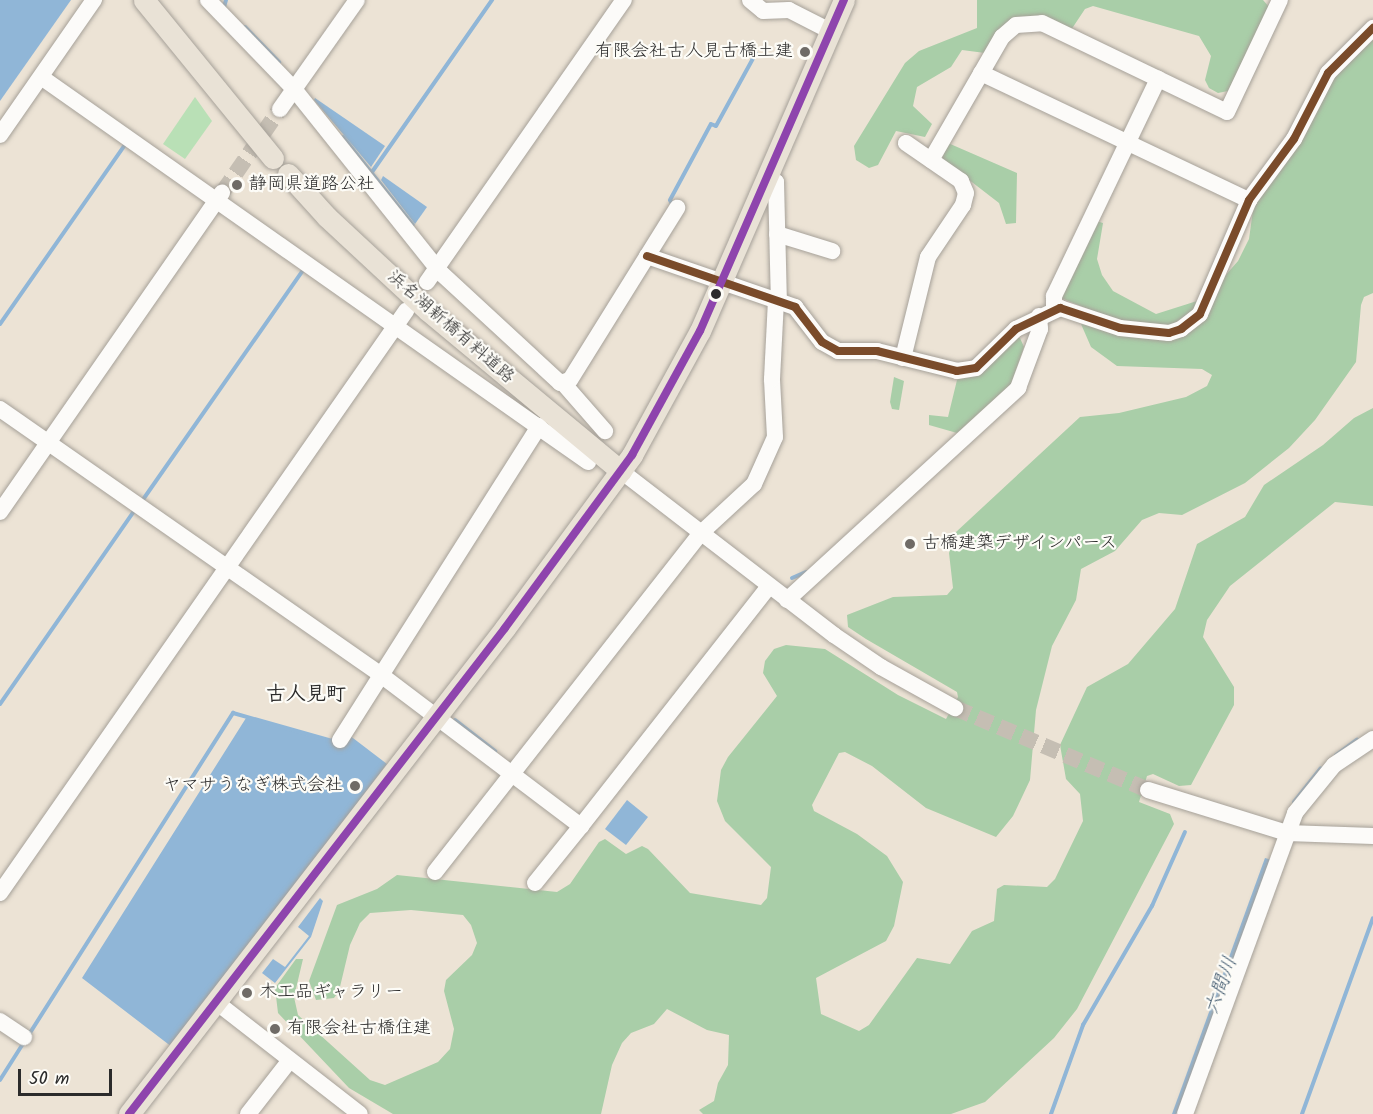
<!DOCTYPE html>
<meta charset="utf-8">
<style>
body{margin:0}
#map{position:relative;width:1373px;height:1114px;overflow:hidden;background:#ece3d5;font-family:Kalam,"Klee One",sans-serif}
div>[style]{position:absolute}
[style*='--x']{left:calc(var(--x)*1px);top:calc(var(--y)*1px);width:calc(var(--w)*1px);rotate:calc(var(--a)*1deg)}
.green>*{inset:0;background:#b9e0b6}
.forest>*{inset:0;background:#a9cea8}
.water>*{inset:0;background:#90b6d7}
.stream>*{height:4px;margin:-2px;padding:0 2px;transform-origin:2px;border-radius:2px;background:#90b6d7}
.minor-tunnel>*{height:16px;margin-top:-8px;transform-origin:0;background:repeating-linear-gradient(90deg,#c5beb3 0 16px,transparent 0 24px)}
.roads{filter:drop-shadow(0 0 2px #a6a199) drop-shadow(0 0 2px #a6a199)}
.minor>*{height:16px;margin:-8px;padding:0 8px;transform-origin:8px;border-radius:8px;background:#fcfbf9}
.major>*{height:21px;margin:-10.5px;padding:0 10.5px;transform-origin:10.5px;border-radius:10.5px;background:#e9e2d6}
.bus-1>*{height:8px;margin:-4px;padding:0 4px;transform-origin:4px;border-radius:4px;background:#7a4b2a}
.bus-2>*{height:8px;margin:-4px;padding:0 4px;transform-origin:4px;border-radius:4px;background:#8e44ad}
.dots>*{width:16px;height:16px;translate:-50% -50%;box-sizing:border-box;border:3px solid #fdfcf7;border-radius:50%}
span{translate:-50% -50%;white-space:nowrap;text-align:center;line-height:1.15;-webkit-text-stroke:4.5px #fdfcf7;paint-order:stroke}
.poi-label{font-size:18px;color:#2b2b2b}
.right{translate:-100% -50%;text-align:right}
.left{translate:0 -50%;text-align:left}
.street-label{font-size:18px;color:#2b2b2b}
.neighbourhood-label{font-size:20px;color:#2b2b2b;font-weight:700}
.water-label{font-size:20px;color:#435b70;font-style:italic}
.scale{position:absolute;left:18px;top:1069px;width:94px;height:27px;box-sizing:border-box;border:3px solid #2b2b2b;border-top:0;padding-left:8px;font-size:18px;line-height:21px;white-space:nowrap;color:#2b2b2b;-webkit-text-stroke:4px #fdfcf7;paint-order:stroke}
</style>
<div id="map">
<div class="green">
<i style="clip-path:polygon(195px 97px,212px 121px,185px 159px,163px 144px)"></i>
</div>
<div class="forest">
<i style="clip-path:polygon(977px 0,1263px 0,1270px 8px,1228px 91px,1218px 93px,1209px 88px,1205px 80px,1211px 56px,1199px 36px,1093px 6px,1085px 9px,1071px 30px,1043px 19px,985px 53px,962px 50px,951px 67px,917px 87px,913px 106px,932px 124px,925px 137px,896px 131px,878px 165px,869px 168px,856px 160px,854px 146px,905px 63px,919px 51px,977px 28px)"></i>
<i style="clip-path:polygon(1373px 36px,1373px 293px,1364px 297px,1361px 305px,1356px 362px,1315px 420px,1289px 448px,1245px 483px,1182px 515px,1159px 513px,1142px 520px,1115px 551px,1081px 569px,1076px 600px,1052px 646px,1036px 710px,1030px 780px,1013px 816px,996px 837px,926px 808px,872px 766px,845px 752px,839px 753px,812px 805px,814px 811px,857px 834px,887px 856px,903px 882px,894px 926px,886px 941px,816px 978px,821px 1014px,859px 1031px,869px 1025px,917px 958px,950px 964px,972px 931px,994px 921px,997px 889px,1004px 885px,1047px 887px,1055px 879px,1083px 821px,1080px 794px,1066px 779px,1060px 745px,1087px 687px,1128px 664px,1175px 609px,1197px 544px,1245px 517px,1264px 485px,1323px 445px,1354px 418px,1373px 408px,1373px 506px,1335px 502px,1230px 586px,1207px 620px,1203px 637px,1234px 687px,1234px 705px,1191px 785px,1179px 786px,1153px 774px,1147px 776px,1139px 802px,1170px 814px,1174px 824px,1077px 1009px,1054px 1038px,985px 1102px,951px 1114px,703px 1114px,699px 1110px,714px 1101px,718px 1083px,728px 1065px,729px 1035px,707px 1030px,667px 1009px,654px 1024px,631px 1033px,622px 1043px,612px 1065px,601px 1114px,393px 1114px,349px 1088px,278px 1013px,275px 988px,296px 959px,303px 959px,294px 997px,298px 1015px,370px 1080px,385px 1085px,438px 1062px,450px 1049px,454px 1029px,444px 991px,446px 980px,472px 955px,477px 943px,471px 925px,463px 915px,411px 910px,370px 913px,360px 923px,350px 945px,339px 991px,334px 998px,316px 1000px,309px 981px,337px 905px,377px 889px,397px 875px,557px 892px,570px 884px,599px 842px,605px 839px,626px 854px,642px 846px,648px 849px,690px 893px,761px 905px,767px 898px,771px 867px,725px 821px,717px 801px,721px 770px,728px 757px,777px 696px,763px 673px,765px 661px,774px 649px,786px 645px,825px 649px,898px 695px,946px 719px,958px 697px,957px 692px,866px 639px,848px 627px,847px 615px,893px 597px,947px 595px,953px 588px,949px 553px,956px 532px,1080px 417px,1119px 413px,1186px 397px,1207px 386px,1212px 375px,1202px 369px,1117px 366px,1091px 347px,1081px 324px,1170px 339px,1238px 261px,1249px 239px,1254px 203px,1333px 76px)"></i>
<i style="clip-path:polygon(948px 143px,1017px 173px,1016px 223px,1006px 224px,999px 203px,942px 159px)"></i>
<i style="clip-path:polygon(1096px 221px,1103px 223px,1097px 259px,1102px 275px,1113px 291px,1156px 314px,1197px 301px,1195px 310px,1168px 327px,1122px 323px,1061px 298px)"></i>
<i style="clip-path:polygon(1014px 338px,1020px 338px,1024px 347px,1011px 384px,957px 433px,929px 425px,929px 415px,948px 417px,957px 380px)"></i>
<i style="clip-path:polygon(894px 377px,904px 381px,899px 410px,892px 409px,890px 402px)"></i>
</div>
<div class="water">
<i style="clip-path:polygon(0 0,71px 0,0 101px)"></i>
<i style="clip-path:polygon(315px 98px,385px 146px,371px 167px,314px 100px)"></i>
<i style="clip-path:polygon(383px 176px,427px 207px,415px 224px,381px 180px)"></i>
<i style="clip-path:polygon(246px 718px,334px 743px,349px 735px,387px 764px,172px 1047px,82px 978px)"></i>
<i style="clip-path:polygon(627px 800px,648px 817px,626px 845px,605px 829px)"></i>
<i style="clip-path:polygon(1265px 858px,1272px 860px,1179px 1114px,1172px 1114px)"></i>
<i style="clip-path:polygon(320px 898px,323px 901px,311px 937px,275px 983px,262px 973px,273px 959px,285px 967px,309px 936px,298px 927px)"></i>
</div>
<div class="stream">
<i style="--x:224;--y:7;--w:7;--a:-74"></i>
<i style="--x:245;--y:27;--w:49;--a:45.8"></i>
<i style="--x:343;--y:137;--w:112;--a:51.5"></i>
<i style="--x:372;--y:172;--w:210;--a:-55.1"></i>
<i style="--x:672;--y:204;--w:4;--a:-117"></i>
<i style="--x:670;--y:200;--w:86;--a:-61.7"></i>
<i style="--x:711;--y:124;--w:5;--a:22"></i>
<i style="--x:716;--y:126;--w:83;--a:-61.3"></i>
<i style="--x:0;--y:324;--w:218;--a:-55.1"></i>
<i style="--x:142;--y:501;--w:283;--a:-55.1"></i>
<i style="--x:792;--y:578;--w:15;--a:-23"></i>
<i style="--x:0;--y:704;--w:236;--a:-55.2"></i>
<i style="--x:455;--y:720;--w:51;--a:37.8"></i>
<i style="--x:1336;--y:755;--w:26;--a:-36"></i>
<i style="--x:1294;--y:802;--w:43;--a:-51.5"></i>
<i style="--x:28;--y:1036;--w:383;--a:-57.6"></i>
<i style="--x:233;--y:713;--w:103;--a:15.8"></i>
<i style="--x:332;--y:741;--w:5;--a:-53"></i>
<i style="--x:0;--y:1080;--w:45;--a:-57.7"></i>
<i style="--x:1051;--y:1114;--w:95;--a:-70.2"></i>
<i style="--x:1083;--y:1025;--w:138;--a:-59.9"></i>
<i style="--x:1152;--y:906;--w:81;--a:-66"></i>
<i style="--x:1302;--y:1114;--w:208;--a:-70.1"></i>
</div>
<div class="minor-tunnel">
<i style="--x:222;--y:193;--w:102;--a:-55.4"></i>
<i style="--x:955;--y:708;--w:210;--a:23"></i>
</div>
<div class="roads">
<div class="minor">
<i style="--x:208;--y:0;--w:124;--a:46"></i>
<i style="--x:294;--y:89;--w:236;--a:51.4"></i>
<i style="--x:441;--y:273;--w:162;--a:42.7"></i>
<i style="--x:560;--y:383;--w:10;--a:-17"></i>
<i style="--x:570;--y:380;--w:203;--a:-58.1"></i>
<i style="--x:750;--y:0;--w:17;--a:40"></i>
<i style="--x:763;--y:11;--w:26;--a:-2"></i>
<i style="--x:789;--y:10;--w:46;--a:27.1"></i>
<i style="--x:981;--y:73;--w:297;--a:25.4"></i>
<i style="--x:41;--y:77;--w:669;--a:35.14"></i>
<i style="--x:280;--y:109;--w:133;--a:-54.8"></i>
<i style="--x:0;--y:135;--w:165;--a:-55.2"></i>
<i style="--x:931;--y:160;--w:142;--a:-60"></i>
<i style="--x:1002;--y:37;--w:18;--a:-41"></i>
<i style="--x:1016;--y:25;--w:26;--a:-4"></i>
<i style="--x:1042;--y:23;--w:205;--a:25.7"></i>
<i style="--x:1227;--y:112;--w:124;--a:-64.7"></i>
<i style="--x:767;--y:178;--w:10;--a:24"></i>
<i style="--x:776;--y:182;--w:120;--a:88.6"></i>
<i style="--x:777;--y:234;--w:58;--a:17.2"></i>
<i style="--x:647;--y:256;--w:157;--a:19"></i>
<i style="--x:795;--y:307;--w:44;--a:52.4"></i>
<i style="--x:822;--y:342;--w:18;--a:29"></i>
<i style="--x:838;--y:351;--w:39;--a:0"></i>
<i style="--x:877;--y:351;--w:82;--a:14"></i>
<i style="--x:957;--y:371;--w:19;--a:-9"></i>
<i style="--x:976;--y:368;--w:56;--a:-44.3"></i>
<i style="--x:1016;--y:329;--w:49;--a:-25.5"></i>
<i style="--x:1060;--y:308;--w:63;--a:18.4"></i>
<i style="--x:1120;--y:328;--w:49;--a:5.8"></i>
<i style="--x:1169;--y:333;--w:13;--a:-18"></i>
<i style="--x:1181;--y:329;--w:24;--a:-38"></i>
<i style="--x:1200;--y:314;--w:124;--a:-66.7"></i>
<i style="--x:1249;--y:200;--w:76;--a:-53.6"></i>
<i style="--x:1294;--y:139;--w:74;--a:-62.7"></i>
<i style="--x:1328;--y:73;--w:64;--a:-45"></i>
<i style="--x:427;--y:282;--w:344;--a:-55.1"></i>
<i style="--x:1054;--y:310;--w:14;--a:-90"></i>
<i style="--x:1054;--y:296;--w:241;--a:-64.4"></i>
<i style="--x:903;--y:358;--w:104;--a:-76.1"></i>
<i style="--x:928;--y:257;--w:63;--a:-56.1"></i>
<i style="--x:963;--y:205;--w:12;--a:-76"></i>
<i style="--x:966;--y:193;--w:13;--a:-113"></i>
<i style="--x:961;--y:181;--w:67;--a:-145.4"></i>
<i style="--x:563;--y:383;--w:64;--a:48.8"></i>
<i style="--x:0;--y:409;--w:465;--a:34.9"></i>
<i style="--x:381;--y:675;--w:251;--a:37.1"></i>
<i style="--x:581;--y:826;--w:305;--a:-51.9"></i>
<i style="--x:621;--y:471;--w:269;--a:37.6"></i>
<i style="--x:834;--y:635;--w:57;--a:34.2"></i>
<i style="--x:881;--y:667;--w:85;--a:29"></i>
<i style="--x:0;--y:512;--w:389;--a:-55.2"></i>
<i style="--x:787;--y:600;--w:314;--a:-42.5"></i>
<i style="--x:1018;--y:388;--w:63;--a:-69.6"></i>
<i style="--x:1040;--y:329;--w:13;--a:-94"></i>
<i style="--x:340;--y:740;--w:372;--a:-57.6"></i>
<i style="--x:1148;--y:790;--w:145;--a:17.2"></i>
<i style="--x:1287;--y:833;--w:86;--a:2"></i>
<i style="--x:435;--y:872;--w:431;--a:-51.9"></i>
<i style="--x:701;--y:533;--w:72;--a:-42.8"></i>
<i style="--x:754;--y:484;--w:51;--a:-65.9"></i>
<i style="--x:775;--y:437;--w:58;--a:-93"></i>
<i style="--x:772;--y:379;--w:78;--a:-87.1"></i>
<i style="--x:535;--y:883;--w:73;--a:-51.1"></i>
<i style="--x:0;--y:893;--w:710;--a:-55.1"></i>
<i style="--x:216;--y:1002;--w:182;--a:37.9"></i>
<i style="--x:0;--y:1021;--w:29;--a:34"></i>
<i style="--x:248;--y:1114;--w:68;--a:-52.1"></i>
<i style="--x:1185;--y:1114;--w:320;--a:-69.9"></i>
<i style="--x:1295;--y:813;--w:62;--a:-50.9"></i>
<i style="--x:1334;--y:765;--w:47;--a:-33.7"></i>
</div>
<div class="major">
<i style="--x:144;--y:0;--w:204;--a:50.8"></i>
<i style="--x:288;--y:174;--w:58;--a:47.8"></i>
<i style="--x:327;--y:217;--w:137;--a:42.9"></i>
<i style="--x:427;--y:310;--w:252;--a:39.7"></i>
<i style="--x:129;--y:1114;--w:614;--a:-52.27"></i>
<i style="--x:505;--y:628;--w:215;--a:-53.7"></i>
<i style="--x:632;--y:455;--w:141;--a:-61.3"></i>
<i style="--x:700;--y:331;--w:361;--a:-66.5"></i>
</div>
</div>
<div class="bus-1">
<i style="--x:647;--y:256;--w:157;--a:19"></i>
<i style="--x:795;--y:307;--w:44;--a:52.4"></i>
<i style="--x:822;--y:342;--w:18;--a:29"></i>
<i style="--x:838;--y:351;--w:39;--a:0"></i>
<i style="--x:877;--y:351;--w:82;--a:14"></i>
<i style="--x:957;--y:371;--w:19;--a:-9"></i>
<i style="--x:976;--y:368;--w:56;--a:-44.3"></i>
<i style="--x:1016;--y:329;--w:49;--a:-25.5"></i>
<i style="--x:1060;--y:308;--w:63;--a:18.4"></i>
<i style="--x:1120;--y:328;--w:49;--a:5.8"></i>
<i style="--x:1169;--y:333;--w:13;--a:-18"></i>
<i style="--x:1181;--y:329;--w:24;--a:-38"></i>
<i style="--x:1200;--y:314;--w:124;--a:-66.7"></i>
<i style="--x:1249;--y:200;--w:76;--a:-53.6"></i>
<i style="--x:1294;--y:139;--w:74;--a:-62.7"></i>
<i style="--x:1328;--y:73;--w:64;--a:-45"></i>
</div>
<div class="bus-2">
<i style="--x:129;--y:1114;--w:614;--a:-52.27"></i>
<i style="--x:505;--y:628;--w:215;--a:-53.7"></i>
<i style="--x:632;--y:455;--w:141;--a:-61.3"></i>
<i style="--x:700;--y:331;--w:361;--a:-66.5"></i>
</div>
<div class="dots">
<i style="left:805px;top:52px;background:#6f6b66"></i>
<i style="left:237px;top:185px;background:#6f6b66"></i>
<i style="left:716px;top:294px;background:#2b2b2b"></i>
<i style="left:910px;top:544px;background:#6f6b66"></i>
<i style="left:355px;top:786px;background:#6f6b66"></i>
<i style="left:247px;top:993px;background:#6f6b66"></i>
<i style="left:275px;top:1029px;background:#6f6b66"></i>
</div>
<div class="poi-label">
<span class="right" style="left:793px;top:52px">有限会社古人見古橋土建</span>
<span class="left" style="left:249px;top:185px">静岡県道路公社</span>
<span class="left" style="left:922px;top:544px">古橋建築デザインパース</span>
<span class="right" style="left:343px;top:786px">ヤマサうなぎ株式会社</span>
<span class="left" style="left:259px;top:993px">木工品ギャラリー</span>
<span class="left" style="left:287px;top:1029px">有限会社古橋住建</span>
</div>
<div class="street-label">
<span style="left:450px;top:328px;rotate:41deg">浜名湖新橋有料道路</span>
</div>
<div class="neighbourhood-label">
<span style="left:306px;top:695px">古人見町</span>
</div>
<div class="water-label">
<span style="left:1222px;top:986px;rotate:-70deg">六間川</span>
</div>
<div class="scale">50 m</div>
</div>
